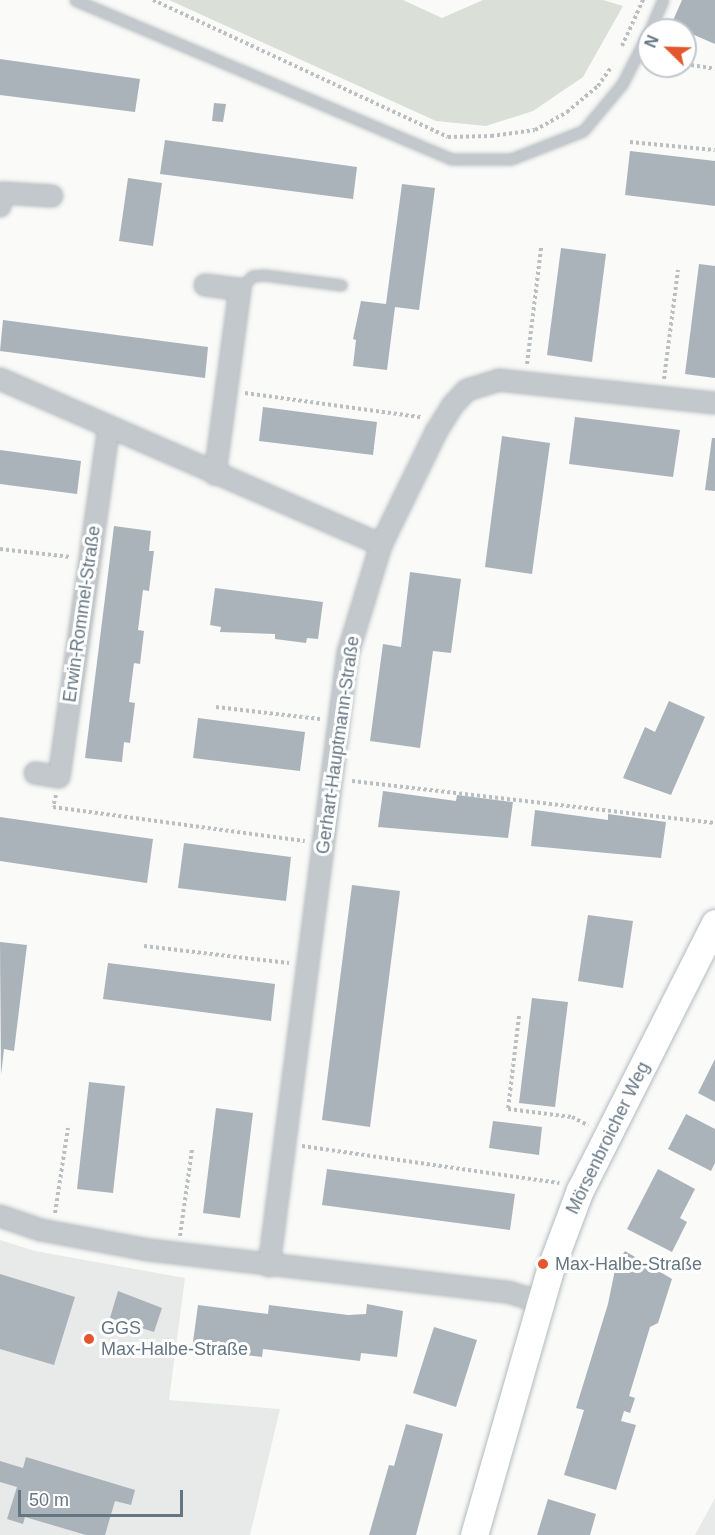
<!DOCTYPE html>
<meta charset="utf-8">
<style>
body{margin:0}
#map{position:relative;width:715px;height:1535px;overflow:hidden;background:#fafaf8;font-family:Helvetica,sans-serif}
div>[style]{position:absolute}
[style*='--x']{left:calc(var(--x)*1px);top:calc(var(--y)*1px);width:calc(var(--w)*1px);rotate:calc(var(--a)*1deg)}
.built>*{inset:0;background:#e8e9e9}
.green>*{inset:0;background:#dadfd7}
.building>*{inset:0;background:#aab3b9}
.path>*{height:4px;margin-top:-2px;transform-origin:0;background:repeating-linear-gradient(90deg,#bbbfc2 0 3px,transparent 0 6px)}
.roads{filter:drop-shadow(0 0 2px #b3babf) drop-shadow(0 0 2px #b3babf)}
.lane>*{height:9px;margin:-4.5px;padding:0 4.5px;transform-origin:4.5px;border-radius:4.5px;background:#c3c8cc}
.street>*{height:20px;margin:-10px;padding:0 10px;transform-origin:10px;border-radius:10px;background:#c3c8cc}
.secondary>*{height:27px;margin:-13.5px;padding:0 13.5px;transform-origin:13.5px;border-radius:13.5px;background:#fff}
.dots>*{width:16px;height:16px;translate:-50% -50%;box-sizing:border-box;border:3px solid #fff;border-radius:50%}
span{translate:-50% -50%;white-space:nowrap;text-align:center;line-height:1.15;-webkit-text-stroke:6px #fff;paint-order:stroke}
.street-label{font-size:18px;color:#657683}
.poi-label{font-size:18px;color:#657683}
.left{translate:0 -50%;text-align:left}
.north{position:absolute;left:637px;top:18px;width:60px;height:60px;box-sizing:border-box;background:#fff;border:2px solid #c1c8cd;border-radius:50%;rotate:293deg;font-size:16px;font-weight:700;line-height:24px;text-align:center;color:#657683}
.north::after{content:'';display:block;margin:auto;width:21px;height:27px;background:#e4572e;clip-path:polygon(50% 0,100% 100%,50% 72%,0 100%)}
.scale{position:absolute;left:18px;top:1490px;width:165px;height:27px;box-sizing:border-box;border:3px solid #657683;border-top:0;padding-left:8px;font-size:18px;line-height:21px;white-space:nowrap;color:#657683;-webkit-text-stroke:4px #fff;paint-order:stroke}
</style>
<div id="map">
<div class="built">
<i style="clip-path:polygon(0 1240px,35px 1251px,185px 1278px,169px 1400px,280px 1409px,250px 1535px,0 1535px)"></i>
<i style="clip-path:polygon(715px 1498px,715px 1535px,695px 1535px)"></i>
</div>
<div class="green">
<i style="clip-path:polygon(169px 0,403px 0,442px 18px,483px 0,603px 0,623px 6px,583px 77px,533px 111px,486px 126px,436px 121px)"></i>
</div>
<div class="building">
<i style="clip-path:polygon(682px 0,715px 0,715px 44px,671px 25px)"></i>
<i style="clip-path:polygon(0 59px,140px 79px,135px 112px,0 95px)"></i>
<i style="clip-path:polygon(214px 103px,226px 104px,223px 122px,212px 121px)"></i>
<i style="clip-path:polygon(165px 140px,357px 167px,353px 199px,160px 174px)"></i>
<i style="clip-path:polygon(630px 151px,715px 161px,715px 206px,625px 195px)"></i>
<i style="clip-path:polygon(128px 178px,162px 183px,153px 246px,119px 241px)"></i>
<i style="clip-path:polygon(402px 184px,435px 188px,419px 310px,395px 307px,387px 370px,353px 366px,356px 340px,353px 339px,361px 301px,386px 304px)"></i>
<i style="clip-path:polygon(561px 248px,606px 254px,592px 362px,547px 355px)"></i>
<i style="clip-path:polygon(699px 264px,715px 266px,715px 378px,685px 374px)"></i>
<i style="clip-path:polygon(3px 320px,208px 347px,205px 378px,0 351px)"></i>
<i style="clip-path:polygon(263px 407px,377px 422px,373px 455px,259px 441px)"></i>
<i style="clip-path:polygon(575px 417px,680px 430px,673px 477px,569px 464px)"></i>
<i style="clip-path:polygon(502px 436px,550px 443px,532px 574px,485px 567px)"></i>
<i style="clip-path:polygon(712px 438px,715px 438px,715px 491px,705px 490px)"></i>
<i style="clip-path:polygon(0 450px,81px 461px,77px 494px,0 484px)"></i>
<i style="clip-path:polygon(114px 526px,151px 531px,149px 551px,154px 551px,149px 591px,143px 590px,138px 630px,144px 631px,140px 664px,134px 663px,129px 702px,135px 703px,130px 743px,124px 742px,122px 762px,85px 758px)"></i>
<i style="clip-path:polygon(410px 572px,461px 579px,451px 653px,433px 651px,420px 748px,370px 741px,383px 644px,401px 647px)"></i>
<i style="clip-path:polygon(215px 588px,323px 602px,318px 639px,307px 638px,306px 643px,275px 639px,275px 634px,220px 632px,221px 627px,210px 625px)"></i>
<i style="clip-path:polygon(669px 701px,705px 717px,671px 795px,623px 778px,645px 727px,655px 732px)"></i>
<i style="clip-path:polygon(198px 718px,305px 732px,300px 771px,193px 758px)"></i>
<i style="clip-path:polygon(383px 791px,456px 801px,457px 795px,513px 802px,508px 838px,378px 827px)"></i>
<i style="clip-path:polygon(535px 810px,608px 820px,608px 814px,666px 822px,661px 858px,531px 846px)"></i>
<i style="clip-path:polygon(0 817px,153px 839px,147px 883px,0 861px)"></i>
<i style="clip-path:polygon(184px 843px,291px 857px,286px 901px,178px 888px)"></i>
<i style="clip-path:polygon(352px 885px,400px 891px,370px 1127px,322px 1120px)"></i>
<i style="clip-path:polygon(588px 915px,633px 921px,623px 988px,578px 981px)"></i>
<i style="clip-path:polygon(0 942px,27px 945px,14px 1051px,4px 1049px,1px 1075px)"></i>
<i style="clip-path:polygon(108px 963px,275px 984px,271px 1021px,103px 999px)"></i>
<i style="clip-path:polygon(532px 998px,568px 1002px,555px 1107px,519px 1103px)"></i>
<i style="clip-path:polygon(715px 1059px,715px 1102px,698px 1093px)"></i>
<i style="clip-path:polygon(89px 1082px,125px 1086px,113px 1193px,77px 1189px)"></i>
<i style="clip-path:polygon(216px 1108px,253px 1113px,240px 1218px,203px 1213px)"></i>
<i style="clip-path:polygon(686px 1114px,715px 1129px,715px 1163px,711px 1171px,668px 1149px)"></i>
<i style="clip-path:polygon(493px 1121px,542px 1127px,539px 1155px,489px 1148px)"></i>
<i style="clip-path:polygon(327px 1169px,515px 1194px,510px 1230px,322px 1205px)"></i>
<i style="clip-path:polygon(658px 1169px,695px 1189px,680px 1218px,687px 1222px,672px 1252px,627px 1229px)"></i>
<i style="clip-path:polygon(625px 1251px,672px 1279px,658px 1323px,650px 1327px,629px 1396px,635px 1398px,630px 1413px,624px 1411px,621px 1421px,636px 1425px,616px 1490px,564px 1475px,584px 1410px,576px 1408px,579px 1398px,608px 1304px,616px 1265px)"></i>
<i style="clip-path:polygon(0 1274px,75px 1297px,54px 1365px,0 1349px)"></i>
<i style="clip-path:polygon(118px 1291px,162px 1308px,154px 1332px,110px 1318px)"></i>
<i style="clip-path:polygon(367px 1304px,403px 1311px,397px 1357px,361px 1353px,360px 1361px,263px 1349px,262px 1357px,192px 1349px,198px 1305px,268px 1314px,269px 1305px,348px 1315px,366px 1314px)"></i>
<i style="clip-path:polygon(434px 1327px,477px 1340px,456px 1407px,413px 1393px)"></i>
<i style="clip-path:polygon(406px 1424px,443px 1434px,416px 1535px,369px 1535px,389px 1465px,394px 1466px)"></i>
<i style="clip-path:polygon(26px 1457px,135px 1490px,131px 1505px,115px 1501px,105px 1535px,86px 1535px,25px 1517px,23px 1524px,7px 1519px,17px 1487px,0 1482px,0 1461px,23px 1468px)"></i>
<i style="clip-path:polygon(548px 1499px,596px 1514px,590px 1535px,537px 1535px)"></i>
</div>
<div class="path">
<i style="--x:153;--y:0;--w:325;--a:24.9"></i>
<i style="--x:448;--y:137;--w:43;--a:-1.3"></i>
<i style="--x:491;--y:136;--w:44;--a:-7.8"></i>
<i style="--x:535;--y:130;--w:37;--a:-29"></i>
<i style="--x:567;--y:112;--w:40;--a:-40"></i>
<i style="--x:598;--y:86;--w:24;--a:-55"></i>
<i style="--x:622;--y:46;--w:51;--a:-65.5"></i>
<i style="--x:685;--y:64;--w:30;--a:9"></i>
<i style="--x:630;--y:142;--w:85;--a:5.4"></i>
<i style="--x:527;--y:364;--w:117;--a:-83.1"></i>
<i style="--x:664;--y:379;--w:110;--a:-82.7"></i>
<i style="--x:245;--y:393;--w:178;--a:7.8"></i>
<i style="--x:0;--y:549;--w:71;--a:6.4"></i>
<i style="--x:216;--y:707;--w:105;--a:6.6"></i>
<i style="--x:352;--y:781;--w:365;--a:6.6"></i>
<i style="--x:56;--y:795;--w:12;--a:104"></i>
<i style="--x:53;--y:807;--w:254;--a:7.7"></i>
<i style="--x:144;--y:946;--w:146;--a:6.7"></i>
<i style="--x:519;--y:1016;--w:94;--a:96.7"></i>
<i style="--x:508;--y:1109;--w:64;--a:7.1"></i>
<i style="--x:572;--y:1117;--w:18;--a:27"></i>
<i style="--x:302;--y:1146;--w:260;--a:8.2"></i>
<i style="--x:55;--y:1213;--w:86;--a:-81.3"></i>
<i style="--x:180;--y:1236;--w:88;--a:-82.1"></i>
</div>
<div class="roads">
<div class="lane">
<i style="--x:75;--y:0;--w:409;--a:22.9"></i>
<i style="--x:452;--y:159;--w:59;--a:0"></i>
<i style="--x:511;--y:159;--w:77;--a:-21.3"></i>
<i style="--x:583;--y:131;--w:61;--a:-50.3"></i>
<i style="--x:622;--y:84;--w:59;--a:-62.6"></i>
<i style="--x:650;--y:30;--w:33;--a:-67"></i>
<i style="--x:240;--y:289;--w:18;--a:-47"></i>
<i style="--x:252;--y:276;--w:12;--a:-5"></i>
<i style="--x:264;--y:275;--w:78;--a:7.4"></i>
</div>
<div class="street">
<i style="--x:0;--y:206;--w:13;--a:-81"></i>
<i style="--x:2;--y:193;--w:50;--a:3.4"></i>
<i style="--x:205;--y:285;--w:35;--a:7"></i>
<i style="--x:240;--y:289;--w:187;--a:97.7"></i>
<i style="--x:0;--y:379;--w:416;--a:23.5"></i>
<i style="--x:35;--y:773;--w:24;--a:9"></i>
<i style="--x:59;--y:777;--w:354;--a:-81.9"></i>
<i style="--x:0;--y:1216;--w:43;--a:18.9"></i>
<i style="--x:41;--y:1230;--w:110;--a:10.5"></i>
<i style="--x:149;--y:1250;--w:361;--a:6.7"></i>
<i style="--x:508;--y:1292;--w:34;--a:17"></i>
<i style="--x:269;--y:1266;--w:618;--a:-82.66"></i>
<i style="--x:348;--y:653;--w:113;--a:-73"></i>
<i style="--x:381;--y:545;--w:126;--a:-64"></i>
<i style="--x:436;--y:432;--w:31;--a:-58"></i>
<i style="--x:452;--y:406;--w:22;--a:-47"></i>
<i style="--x:467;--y:390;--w:34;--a:-17"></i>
<i style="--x:499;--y:380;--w:217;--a:6.1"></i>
</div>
<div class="secondary">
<i style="--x:474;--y:1535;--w:279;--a:-74"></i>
<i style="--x:551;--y:1267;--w:82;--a:-69.4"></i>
<i style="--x:580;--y:1190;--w:299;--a:-63.2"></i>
</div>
</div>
<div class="dots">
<i style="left:543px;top:1264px;background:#e4572e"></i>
<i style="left:89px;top:1339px;background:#e4572e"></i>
</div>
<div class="street-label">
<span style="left:82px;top:614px;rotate:-82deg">Erwin-Rommel-Straße</span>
<span style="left:338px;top:745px;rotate:-82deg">Gerhart-Hauptmann-Straße</span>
<span style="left:608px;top:1138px;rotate:-64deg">Mörsenbroicher Weg</span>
</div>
<div class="poi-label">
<span class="left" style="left:555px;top:1264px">Max-Halbe-Straße</span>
<span class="left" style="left:101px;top:1339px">GGS<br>Max-Halbe-Straße</span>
</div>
<div class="north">N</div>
<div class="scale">50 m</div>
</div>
